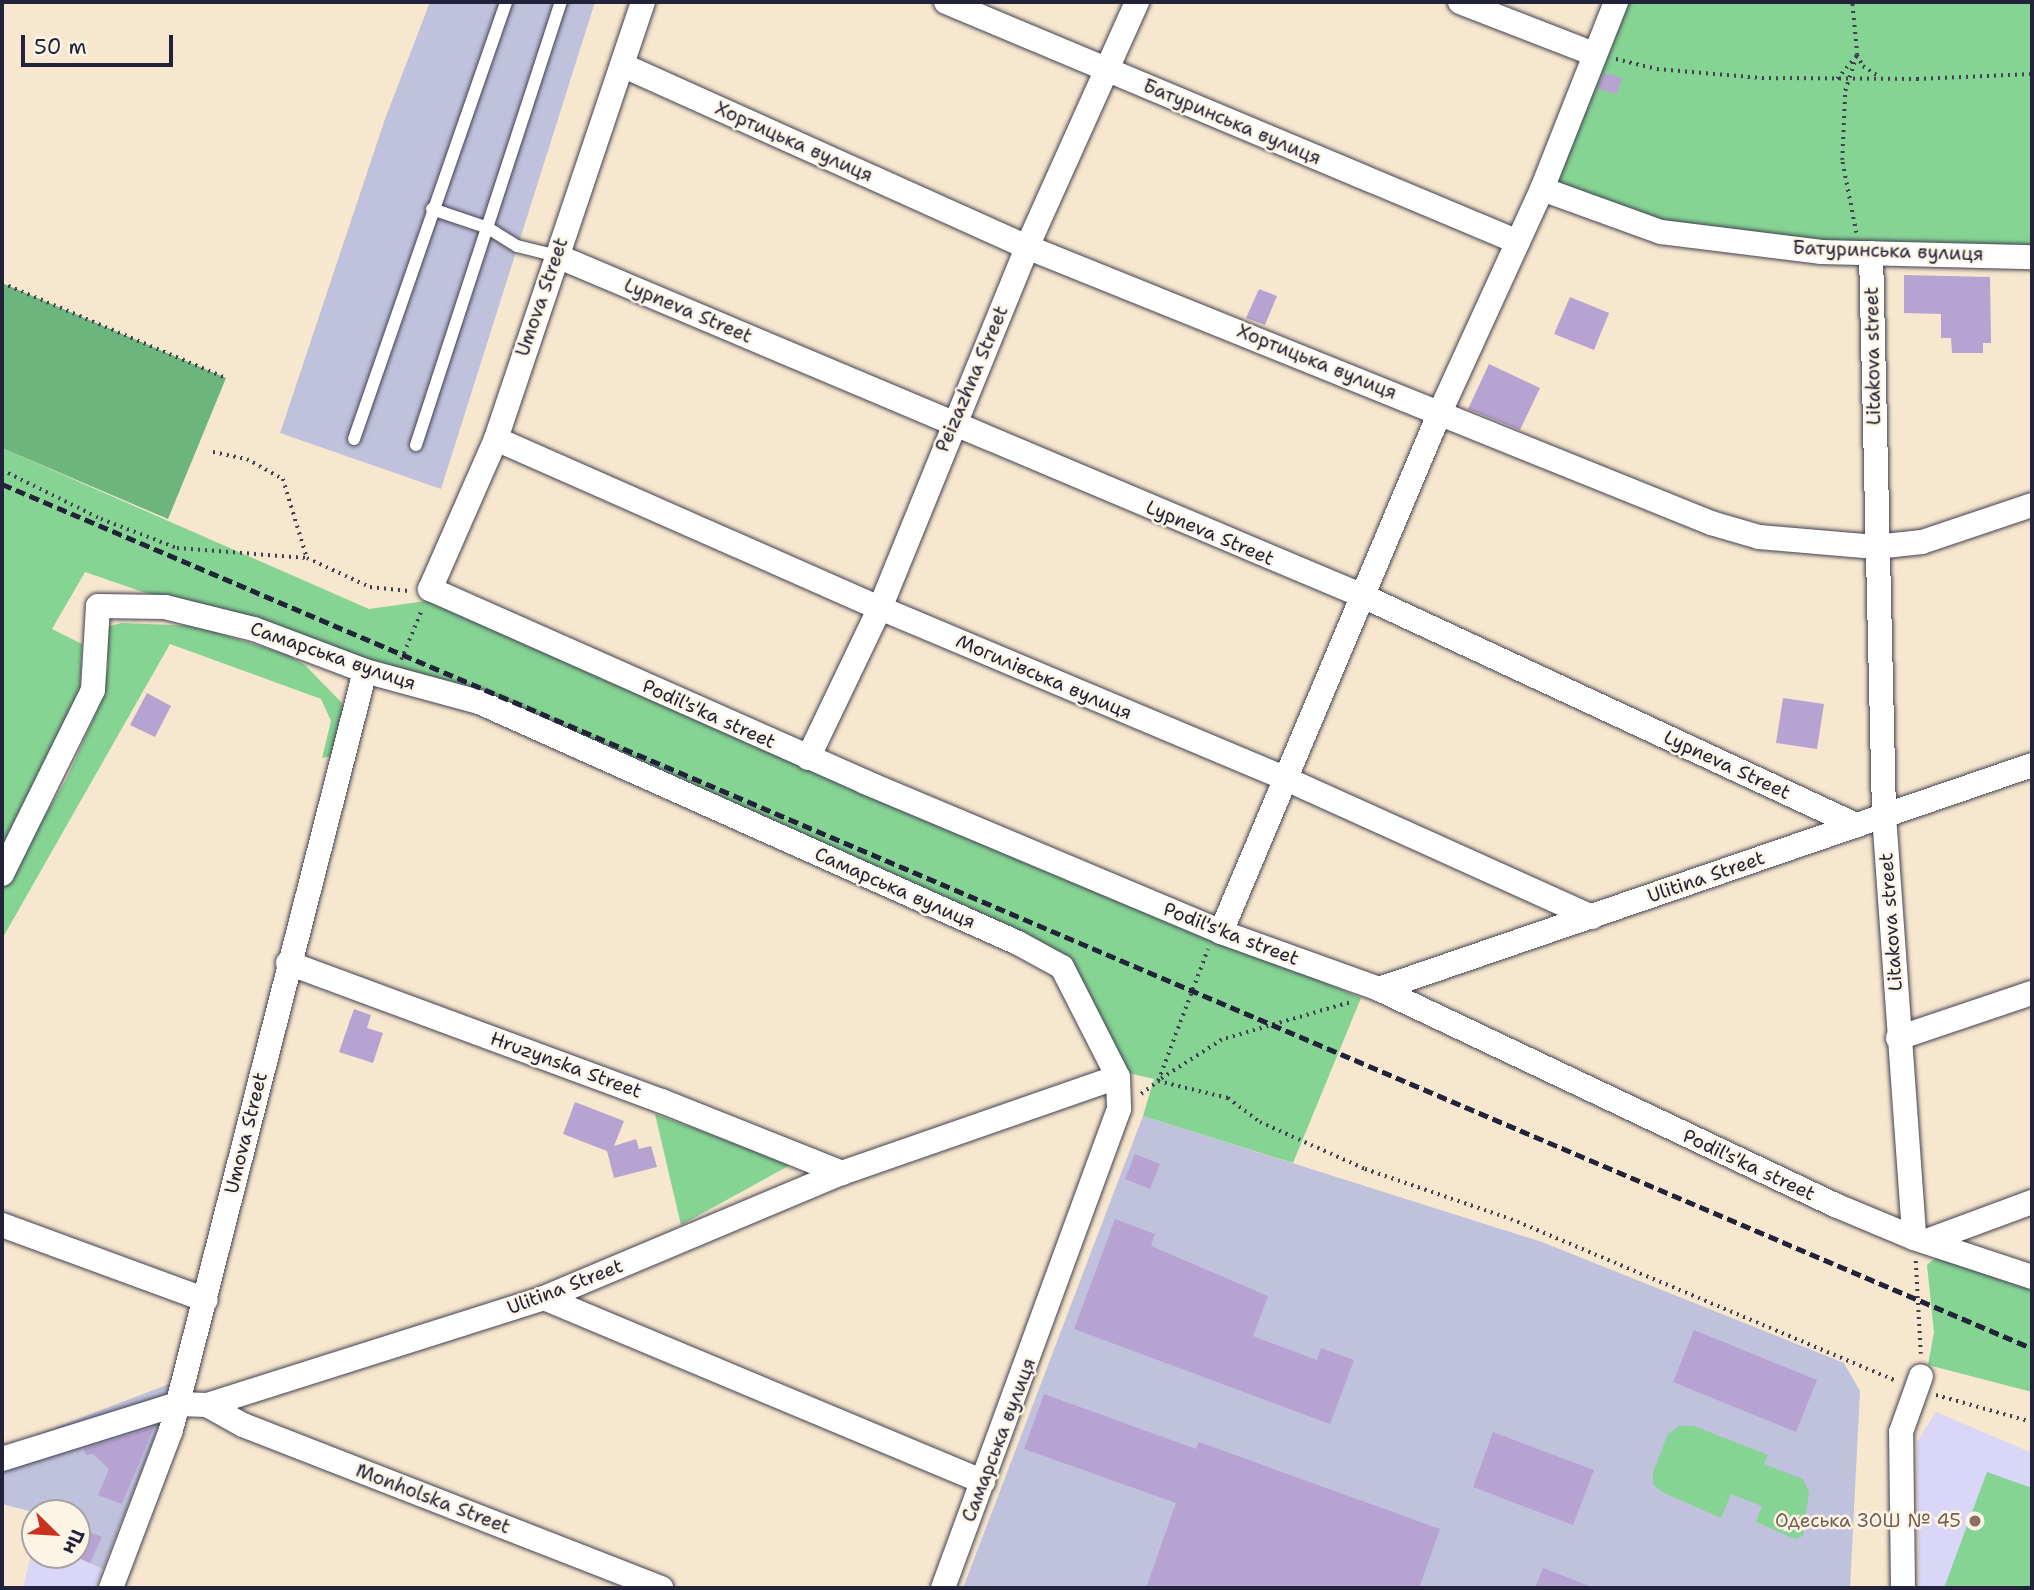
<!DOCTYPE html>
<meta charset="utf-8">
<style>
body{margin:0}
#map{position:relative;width:2034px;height:1590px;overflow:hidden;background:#f7e7ce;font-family:"Shantell Sans",sans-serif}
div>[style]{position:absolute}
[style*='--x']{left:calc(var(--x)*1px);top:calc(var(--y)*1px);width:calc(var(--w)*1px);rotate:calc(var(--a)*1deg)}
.built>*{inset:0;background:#d9d6f7}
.industrial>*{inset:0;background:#c0c2dd}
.green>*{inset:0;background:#86d494}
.forest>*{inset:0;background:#6cb67e}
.building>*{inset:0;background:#b7a3d1}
.path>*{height:3.5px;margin-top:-1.75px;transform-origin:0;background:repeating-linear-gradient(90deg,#424051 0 2px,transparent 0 7px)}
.roads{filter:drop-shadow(0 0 2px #424051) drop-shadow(0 0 2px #424051)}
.lane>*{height:12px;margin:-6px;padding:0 6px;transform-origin:6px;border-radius:6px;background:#fff}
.street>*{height:24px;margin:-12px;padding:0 12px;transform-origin:12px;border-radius:12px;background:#fff}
.rail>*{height:5px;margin-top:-2.5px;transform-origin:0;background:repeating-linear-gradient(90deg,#22223b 0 10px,transparent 0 15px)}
.dots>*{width:19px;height:19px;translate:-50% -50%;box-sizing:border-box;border:4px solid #fcf5e5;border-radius:50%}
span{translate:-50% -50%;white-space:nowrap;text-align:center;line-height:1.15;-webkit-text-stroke:5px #fcf5e5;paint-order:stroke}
.street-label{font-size:19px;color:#22223b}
.education-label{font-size:19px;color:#785e54}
.right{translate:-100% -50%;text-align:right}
.frame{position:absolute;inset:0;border:4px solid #22223b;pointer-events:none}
.north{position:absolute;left:21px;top:1499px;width:70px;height:70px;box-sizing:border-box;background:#fcf5e5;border:2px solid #a5a1a1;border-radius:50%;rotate:114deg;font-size:19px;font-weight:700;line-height:28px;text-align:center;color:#22223b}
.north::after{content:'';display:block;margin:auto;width:24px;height:32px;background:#c8321e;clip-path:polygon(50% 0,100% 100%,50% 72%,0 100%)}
.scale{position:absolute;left:21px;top:35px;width:152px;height:32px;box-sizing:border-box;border:4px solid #22223b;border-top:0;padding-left:9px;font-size:21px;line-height:24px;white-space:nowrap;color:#22223b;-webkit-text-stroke:5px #fcf5e5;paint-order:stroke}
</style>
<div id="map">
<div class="built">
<i style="clip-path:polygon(1936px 1412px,2032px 1453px,2032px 1588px,1919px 1588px,1917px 1442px)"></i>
<i style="clip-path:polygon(34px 1542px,35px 1555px,71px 1555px,103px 1569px,95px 1588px,23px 1588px)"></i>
</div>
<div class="industrial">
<i style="clip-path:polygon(430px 2px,595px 2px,441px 489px,280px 433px,385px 119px)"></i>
<i style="clip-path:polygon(1143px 1116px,1542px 1242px,1844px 1363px,1860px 1391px,1850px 1588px,963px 1588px)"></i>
<i style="clip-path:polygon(177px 1381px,103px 1569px,71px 1555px,77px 1555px,77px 1513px,37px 1513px,2px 1504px,2px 1448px)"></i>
</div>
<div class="green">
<i style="clip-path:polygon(1627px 2px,2030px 2px,2032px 257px,1663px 228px,1549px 185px)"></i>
<i style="clip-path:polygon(2px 448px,369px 609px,426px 601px,1361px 998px,1293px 1163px,1143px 1116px,1154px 1079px,1128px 1073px,1039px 942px,258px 620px,146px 593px,85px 572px,52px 629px,82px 644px,80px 698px,2px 847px)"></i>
<i style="clip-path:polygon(121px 623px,196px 626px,288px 655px,305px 665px,342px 703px,348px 718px,333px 756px,322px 758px,331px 721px,321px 699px,170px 644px,2px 939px,2px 888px,66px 780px,100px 704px,108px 666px,107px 627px)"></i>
<i style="clip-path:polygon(655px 1114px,792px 1164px,681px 1225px)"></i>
<i style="clip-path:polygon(1943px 1252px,2032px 1283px,2032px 1392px,1928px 1365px,1934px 1332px,1927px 1265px)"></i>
<i style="clip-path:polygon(1679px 1426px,1694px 1426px,1768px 1455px,1764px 1464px,1803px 1479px,1809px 1492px,1803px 1536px,1795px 1539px,1756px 1522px,1762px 1506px,1731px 1494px,1721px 1518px,1662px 1492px,1653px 1484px,1653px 1472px,1668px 1434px)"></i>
<i style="clip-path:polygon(1987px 1472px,2032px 1488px,2032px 1588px,1944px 1588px)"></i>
</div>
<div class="forest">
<i style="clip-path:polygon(2px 283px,226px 378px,168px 519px,2px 448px)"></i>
</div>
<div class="building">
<i style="clip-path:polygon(1604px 73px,1622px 78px,1617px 94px,1598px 89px)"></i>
<i style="clip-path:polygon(1904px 275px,1990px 277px,1991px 343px,1983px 343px,1983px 353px,1952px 353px,1951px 338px,1941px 338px,1941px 314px,1904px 313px)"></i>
<i style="clip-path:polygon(1259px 289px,1277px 296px,1265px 325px,1246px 318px)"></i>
<i style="clip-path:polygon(1570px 297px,1609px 313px,1594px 350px,1554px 334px)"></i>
<i style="clip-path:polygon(1489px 364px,1540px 388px,1520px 430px,1468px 409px)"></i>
<i style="clip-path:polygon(147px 693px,171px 706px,155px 737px,130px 725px)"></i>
<i style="clip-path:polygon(1783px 698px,1824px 704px,1817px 749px,1776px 743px)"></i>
<i style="clip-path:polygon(354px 1009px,371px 1015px,367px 1028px,383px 1033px,373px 1063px,339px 1052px)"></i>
<i style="clip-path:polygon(575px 1102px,624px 1121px,614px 1146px,636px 1139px,639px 1149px,651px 1146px,657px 1167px,614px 1178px,607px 1151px,563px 1134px)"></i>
<i style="clip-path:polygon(1135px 1154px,1160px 1164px,1150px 1189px,1125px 1179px)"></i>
<i style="clip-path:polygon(1115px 1219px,1155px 1234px,1151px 1246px,1268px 1296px,1253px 1336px,1317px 1360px,1321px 1348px,1354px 1360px,1330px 1424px,1074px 1329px)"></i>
<i style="clip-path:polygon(1694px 1330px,1817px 1380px,1796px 1432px,1673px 1382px)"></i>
<i style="clip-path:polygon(1044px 1394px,1196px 1449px,1199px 1442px,1440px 1529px,1419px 1588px,1146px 1588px,1176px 1503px,1024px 1449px)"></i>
<i style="clip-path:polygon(154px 1427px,122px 1504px,98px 1495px,109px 1469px,93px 1454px,86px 1455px,84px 1449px)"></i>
<i style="clip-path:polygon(1493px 1432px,1594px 1470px,1573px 1525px,1473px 1487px)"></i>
<i style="clip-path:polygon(85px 1530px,102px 1537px,90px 1563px,74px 1556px)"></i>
<i style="clip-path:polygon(1543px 1568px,1592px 1587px,1591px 1588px,1535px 1588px)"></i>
</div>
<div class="path">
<i style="--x:1857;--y:55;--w:13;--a:61"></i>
<i style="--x:1863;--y:66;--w:20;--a:33"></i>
<i style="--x:1616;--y:59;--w:42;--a:13.7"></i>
<i style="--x:1657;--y:69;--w:105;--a:4.9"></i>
<i style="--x:1762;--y:78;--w:155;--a:0.4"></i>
<i style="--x:1917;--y:79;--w:115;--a:-2.5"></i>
<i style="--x:1837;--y:79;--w:31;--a:-50"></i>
<i style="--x:1857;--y:55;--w:53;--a:-95.4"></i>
<i style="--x:1856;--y:233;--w:74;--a:-100.9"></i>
<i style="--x:1842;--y:160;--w:69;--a:-87.5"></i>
<i style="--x:1845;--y:91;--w:38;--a:-72"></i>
<i style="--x:2;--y:283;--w:243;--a:23"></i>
<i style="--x:213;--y:452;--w:35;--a:12"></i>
<i style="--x:247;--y:459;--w:41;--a:29.1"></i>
<i style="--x:283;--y:479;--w:83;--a:73.1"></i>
<i style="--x:2;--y:470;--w:110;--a:26.3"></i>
<i style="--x:101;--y:519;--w:81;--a:20.9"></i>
<i style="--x:177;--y:548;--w:130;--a:4.4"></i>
<i style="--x:307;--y:558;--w:69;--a:24.7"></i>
<i style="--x:370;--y:587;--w:39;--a:6"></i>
<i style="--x:401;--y:660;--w:55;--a:-67.6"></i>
<i style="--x:1349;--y:1003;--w:132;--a:163.8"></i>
<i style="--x:1222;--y:1040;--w:76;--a:147.4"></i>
<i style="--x:1158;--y:1081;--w:72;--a:13.7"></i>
<i style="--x:1228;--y:1098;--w:40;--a:37"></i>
<i style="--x:1260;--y:1122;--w:115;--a:24.1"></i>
<i style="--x:1365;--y:1169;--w:154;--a:18.9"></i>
<i style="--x:1511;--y:1219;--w:418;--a:22.8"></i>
<i style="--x:1141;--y:1094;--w:21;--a:-37"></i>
<i style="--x:1158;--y:1081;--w:141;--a:-69.3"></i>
<i style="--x:1916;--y:1261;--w:93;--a:86.9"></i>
<i style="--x:1936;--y:1395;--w:100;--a:15.7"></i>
</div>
<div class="roads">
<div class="lane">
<i style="--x:432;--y:209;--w:59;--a:18.7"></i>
<i style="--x:488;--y:228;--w:34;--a:32"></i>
<i style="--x:517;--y:246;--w:41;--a:14"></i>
<i style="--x:354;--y:439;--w:463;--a:-70.8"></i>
<i style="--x:416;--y:445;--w:466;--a:-71.9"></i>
</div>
<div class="street">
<i style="--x:643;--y:2;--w:461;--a:108.6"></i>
<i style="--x:496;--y:439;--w:164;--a:113.7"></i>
<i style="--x:430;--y:589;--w:476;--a:23.9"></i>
<i style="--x:865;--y:782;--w:386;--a:22.8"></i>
<i style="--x:1221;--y:932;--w:168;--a:19.8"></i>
<i style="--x:1379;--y:989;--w:505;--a:25.35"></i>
<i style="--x:1835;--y:1205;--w:86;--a:22.7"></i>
<i style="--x:1914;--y:1238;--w:124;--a:18.3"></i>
<i style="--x:946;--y:2;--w:620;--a:22.76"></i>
<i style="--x:1460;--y:2;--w:144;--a:21.2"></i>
<i style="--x:622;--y:65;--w:444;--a:24.2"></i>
<i style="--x:1027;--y:247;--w:738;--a:21.97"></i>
<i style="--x:1711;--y:523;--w:50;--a:16.3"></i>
<i style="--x:1759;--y:537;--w:117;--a:4.9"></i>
<i style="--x:1876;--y:547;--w:46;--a:-6.2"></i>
<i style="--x:1922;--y:542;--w:116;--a:-18.6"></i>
<i style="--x:1542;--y:189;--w:127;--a:19.9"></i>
<i style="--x:1661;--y:232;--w:162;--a:7.1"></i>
<i style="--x:1822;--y:252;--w:210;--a:1.4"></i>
<i style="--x:1871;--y:253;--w:562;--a:88.67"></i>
<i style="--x:1884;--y:815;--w:424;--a:85.9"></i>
<i style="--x:557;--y:256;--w:875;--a:22.87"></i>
<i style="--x:1363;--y:596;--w:544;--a:24.92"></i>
<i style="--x:496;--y:439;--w:420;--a:23.8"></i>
<i style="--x:880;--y:608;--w:438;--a:22.8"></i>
<i style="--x:1284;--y:778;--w:338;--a:24.3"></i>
<i style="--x:808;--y:758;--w:166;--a:-64.4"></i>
<i style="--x:880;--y:608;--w:390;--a:-67.8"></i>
<i style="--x:1027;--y:247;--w:269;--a:-65.8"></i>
<i style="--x:2;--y:874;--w:205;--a:-63.7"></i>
<i style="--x:93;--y:690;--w:84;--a:-86.6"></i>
<i style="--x:98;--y:606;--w:67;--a:0.9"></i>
<i style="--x:165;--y:607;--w:92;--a:13.9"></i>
<i style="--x:254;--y:629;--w:119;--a:20.7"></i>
<i style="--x:365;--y:671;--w:118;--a:15.2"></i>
<i style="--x:479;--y:702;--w:590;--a:24.09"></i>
<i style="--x:1018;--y:943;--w:50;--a:28.6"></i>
<i style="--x:1062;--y:967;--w:123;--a:63"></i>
<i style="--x:1118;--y:1077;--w:32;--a:88"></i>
<i style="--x:1119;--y:1109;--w:510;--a:110.17"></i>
<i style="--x:1221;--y:932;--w:564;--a:-67.16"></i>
<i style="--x:1440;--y:412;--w:245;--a:-65.4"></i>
<i style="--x:1542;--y:189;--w:201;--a:-68.4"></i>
<i style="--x:288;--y:963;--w:399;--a:20.3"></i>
<i style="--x:662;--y:1101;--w:194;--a:21.8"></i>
<i style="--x:1379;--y:989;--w:690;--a:-18.93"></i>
<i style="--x:1898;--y:1038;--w:141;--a:-18.6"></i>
<i style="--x:2;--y:1225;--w:217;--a:20.2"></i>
<i style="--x:1929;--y:1240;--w:110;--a:-20.3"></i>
<i style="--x:544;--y:1298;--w:476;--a:22.7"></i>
<i style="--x:207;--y:1405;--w:41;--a:29.1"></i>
<i style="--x:243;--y:1425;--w:449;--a:21.3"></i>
<i style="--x:2;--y:1459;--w:184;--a:-17.4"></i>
<i style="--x:178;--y:1404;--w:29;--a:2"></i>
<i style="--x:207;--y:1405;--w:354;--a:-17.6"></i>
<i style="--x:544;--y:1298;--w:323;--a:-22.8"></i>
<i style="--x:842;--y:1173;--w:292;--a:-19.2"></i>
<i style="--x:111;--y:1588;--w:169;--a:-69.2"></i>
<i style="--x:171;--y:1430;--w:783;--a:-75.66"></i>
<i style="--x:1903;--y:1588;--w:156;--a:-90.7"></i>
<i style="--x:1901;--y:1432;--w:59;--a:-70.3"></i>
</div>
</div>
<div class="rail">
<i style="--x:2;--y:484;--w:2206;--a:23.06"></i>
</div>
<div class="dots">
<i style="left:1975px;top:1521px;background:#8d6e63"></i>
</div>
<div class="street-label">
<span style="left:1232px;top:122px;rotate:23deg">Батуринська вулиця</span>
<span style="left:794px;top:142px;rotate:24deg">Хортицька вулиця</span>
<span style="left:1888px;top:251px;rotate:2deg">Батуринська вулиця</span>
<span style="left:542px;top:297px;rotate:-71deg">Umova Street</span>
<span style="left:688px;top:311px;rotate:23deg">Lypneva Street</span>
<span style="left:1873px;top:356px;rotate:-91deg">Litakova street</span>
<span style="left:1317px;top:362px;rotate:22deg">Хортицька вулиця</span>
<span style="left:972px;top:379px;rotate:-67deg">Peizazhna Street</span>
<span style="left:1210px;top:533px;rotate:23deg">Lypneva Street</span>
<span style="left:333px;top:656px;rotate:19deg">Самарська вулиця</span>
<span style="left:1044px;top:677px;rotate:23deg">Могилівська вулиця</span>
<span style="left:709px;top:714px;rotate:24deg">Podil's'ka street</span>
<span style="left:1727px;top:765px;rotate:25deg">Lypneva Street</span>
<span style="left:1706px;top:877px;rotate:-19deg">Ulitina Street</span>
<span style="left:895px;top:888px;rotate:24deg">Самарська вулиця</span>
<span style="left:1891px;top:922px;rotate:-94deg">Litakova street</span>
<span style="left:1231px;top:934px;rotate:21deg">Podil's'ka street</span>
<span style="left:566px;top:1065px;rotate:20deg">Hruzynska Street</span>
<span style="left:246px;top:1133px;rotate:-76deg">Umova Street</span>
<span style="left:1749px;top:1165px;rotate:25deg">Podil's'ka street</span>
<span style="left:565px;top:1287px;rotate:-21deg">Ulitina Street</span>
<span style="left:999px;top:1440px;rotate:-69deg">Самарська вулиця</span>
<span style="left:433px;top:1499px;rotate:21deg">Monholska Street</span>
</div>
<div class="education-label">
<span class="right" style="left:1961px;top:1521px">Одеська ЗОШ № 45</span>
</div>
<div class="frame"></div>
<div class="north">Пн</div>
<div class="scale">50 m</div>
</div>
